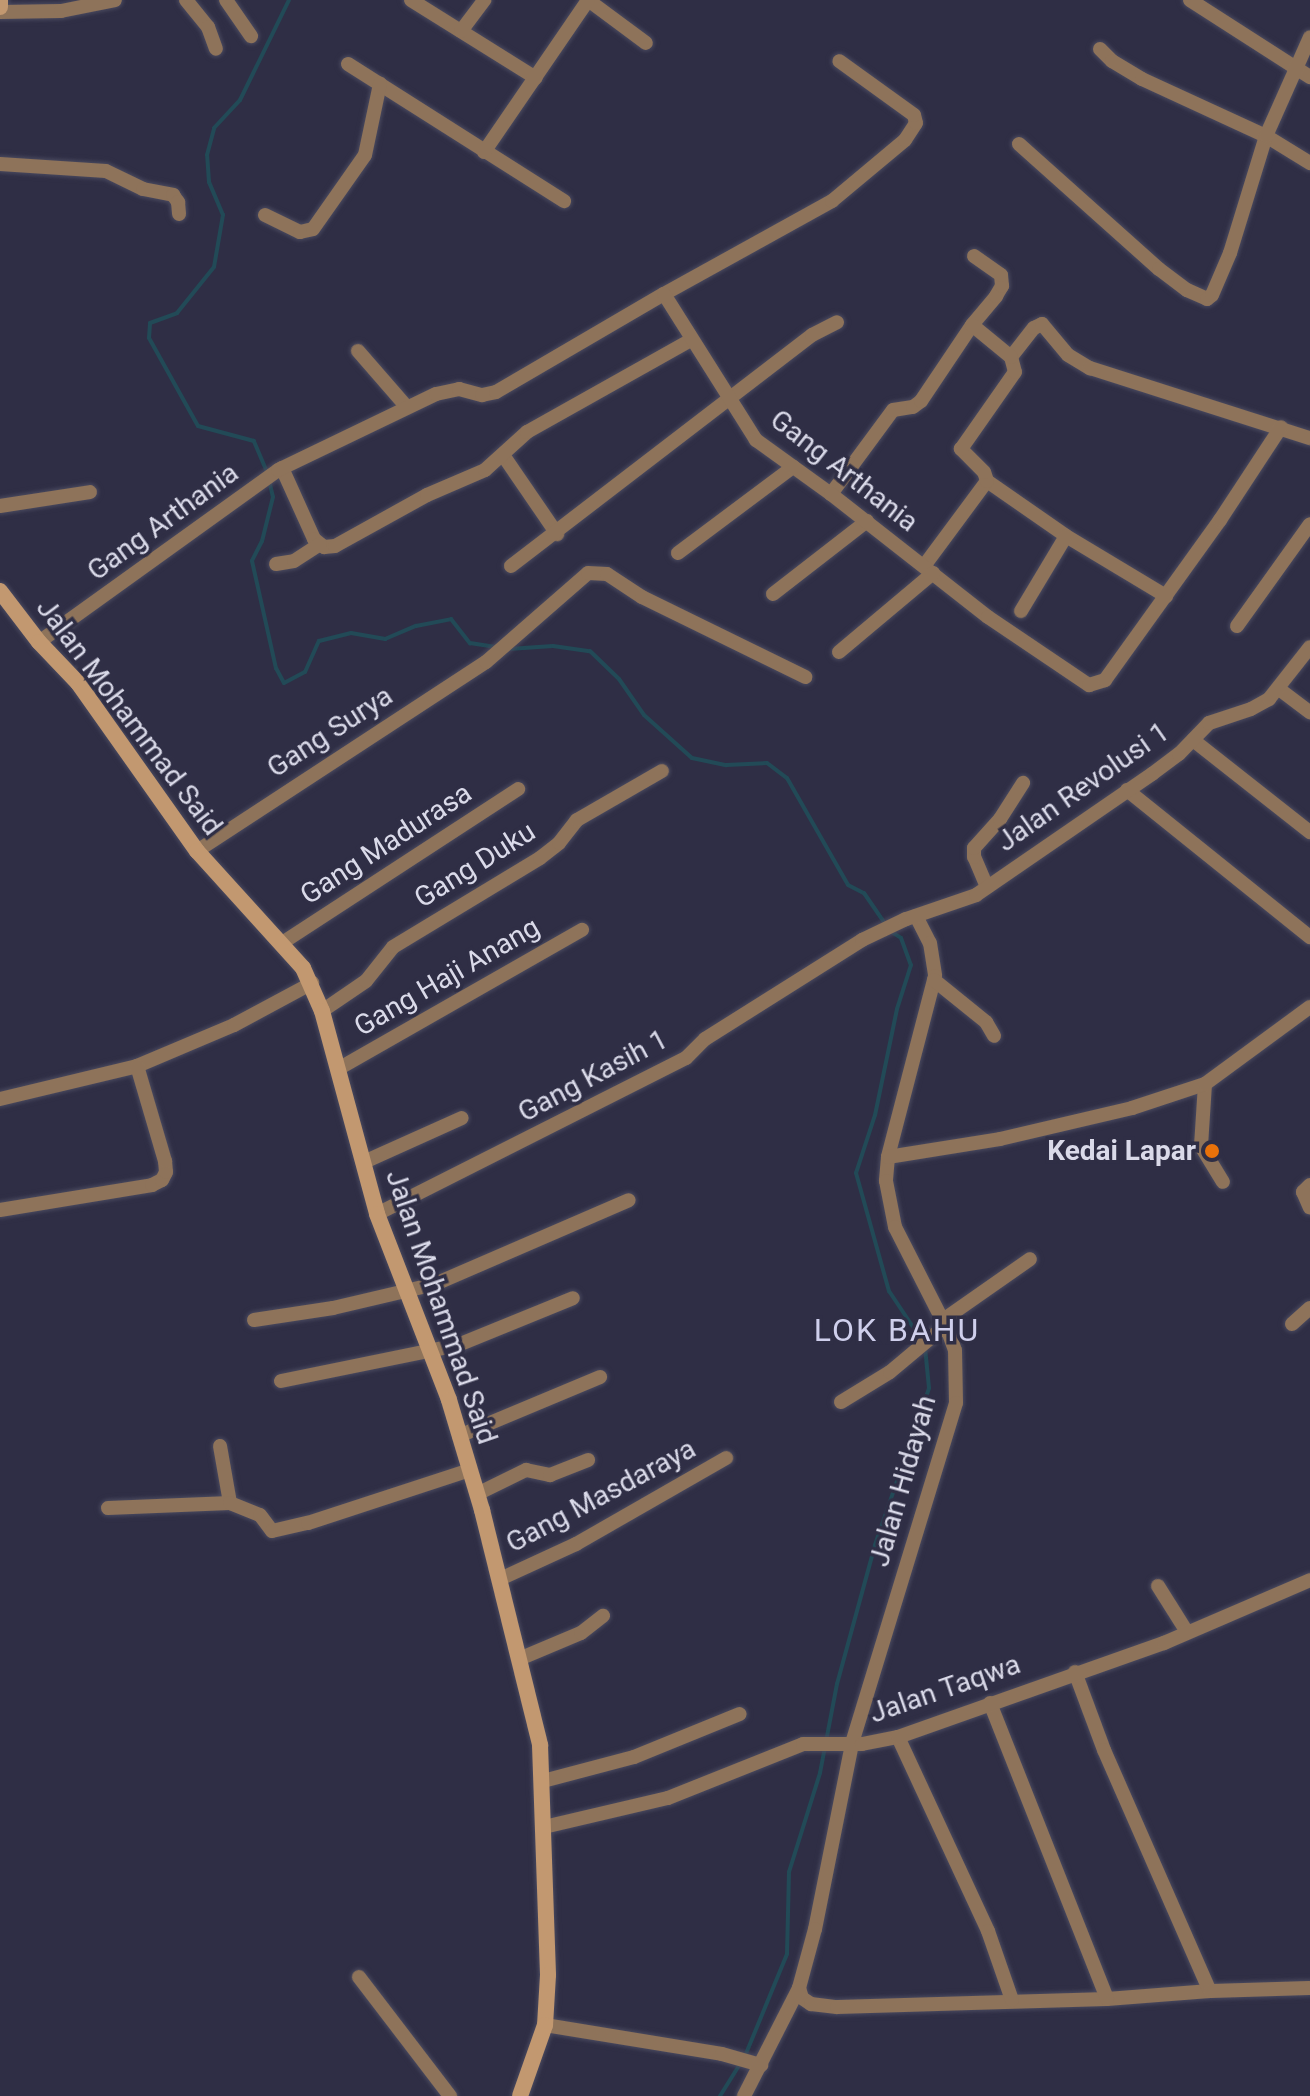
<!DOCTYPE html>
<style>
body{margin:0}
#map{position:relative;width:1310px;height:2096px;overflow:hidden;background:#2f2e45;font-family:Roboto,sans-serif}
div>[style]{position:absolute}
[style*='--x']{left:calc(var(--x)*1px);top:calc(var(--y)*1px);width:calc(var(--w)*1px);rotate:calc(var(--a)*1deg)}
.stream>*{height:4px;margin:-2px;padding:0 2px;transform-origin:2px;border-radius:2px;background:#224a57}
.roads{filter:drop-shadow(0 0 2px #4a4a5f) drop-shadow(0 0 2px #4a4a5f)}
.street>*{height:14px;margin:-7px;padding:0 7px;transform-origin:7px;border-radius:7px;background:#8e735a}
.secondary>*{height:16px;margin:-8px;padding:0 8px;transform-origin:8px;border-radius:8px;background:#c29870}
.dots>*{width:22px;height:22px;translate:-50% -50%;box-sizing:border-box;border:4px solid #2f2e45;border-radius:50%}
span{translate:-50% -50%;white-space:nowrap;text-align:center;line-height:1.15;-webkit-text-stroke:7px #2f2e45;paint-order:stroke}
.street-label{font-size:28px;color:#dadae9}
.poi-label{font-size:28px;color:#dadae9;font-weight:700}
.right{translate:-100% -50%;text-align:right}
.quarter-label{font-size:32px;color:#cfcfec;letter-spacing:2px}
</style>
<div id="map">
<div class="stream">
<i style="--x:267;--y:472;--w:34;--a:-113"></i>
<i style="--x:254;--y:441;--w:58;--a:-165"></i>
<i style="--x:198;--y:426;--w:101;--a:-119.1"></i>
<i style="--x:149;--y:338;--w:15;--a:-86"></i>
<i style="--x:150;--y:323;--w:29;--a:-20"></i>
<i style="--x:177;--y:313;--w:59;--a:-51.2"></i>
<i style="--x:214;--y:267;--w:53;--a:-80.2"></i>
<i style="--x:223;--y:215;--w:36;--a:-113"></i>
<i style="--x:209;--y:182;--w:27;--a:-94"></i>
<i style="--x:207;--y:155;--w:28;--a:-75"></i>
<i style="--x:214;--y:128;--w:38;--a:-47"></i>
<i style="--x:240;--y:100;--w:111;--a:-63.9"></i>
<i style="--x:269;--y:480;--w:17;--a:77"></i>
<i style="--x:273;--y:497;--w:45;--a:104"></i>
<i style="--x:262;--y:541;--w:22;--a:117"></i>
<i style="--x:252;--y:561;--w:110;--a:77.4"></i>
<i style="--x:276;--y:668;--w:17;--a:62"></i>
<i style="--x:284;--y:683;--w:24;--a:-28"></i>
<i style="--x:305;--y:672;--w:34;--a:-66"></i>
<i style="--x:319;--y:641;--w:33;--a:-14"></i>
<i style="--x:351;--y:633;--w:35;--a:10"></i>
<i style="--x:385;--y:639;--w:34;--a:-23"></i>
<i style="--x:416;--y:626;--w:36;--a:-11"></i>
<i style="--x:451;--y:619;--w:31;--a:52"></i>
<i style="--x:470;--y:643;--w:26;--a:9"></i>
<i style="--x:509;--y:649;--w:44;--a:-3.9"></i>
<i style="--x:553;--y:646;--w:37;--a:8"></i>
<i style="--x:590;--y:651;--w:40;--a:44"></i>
<i style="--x:619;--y:679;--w:44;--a:55.2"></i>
<i style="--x:644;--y:715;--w:64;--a:41.9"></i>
<i style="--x:692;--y:758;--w:35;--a:12"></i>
<i style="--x:726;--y:765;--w:41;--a:-2.8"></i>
<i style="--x:767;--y:763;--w:25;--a:37"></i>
<i style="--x:787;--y:778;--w:123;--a:60.3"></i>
<i style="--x:848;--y:885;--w:18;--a:27"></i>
<i style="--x:864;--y:893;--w:46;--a:55.6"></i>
<i style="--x:890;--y:931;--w:13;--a:32"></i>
<i style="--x:901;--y:938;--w:29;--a:70"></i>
<i style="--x:911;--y:965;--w:46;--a:107.7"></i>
<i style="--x:897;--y:1009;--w:108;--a:101.7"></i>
<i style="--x:875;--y:1115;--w:61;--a:108.1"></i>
<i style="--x:856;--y:1173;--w:123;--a:74.4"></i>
<i style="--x:889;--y:1291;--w:58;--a:56.3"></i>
<i style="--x:745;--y:2056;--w:110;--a:-67.6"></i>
<i style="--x:787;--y:1954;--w:82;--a:-88.6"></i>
<i style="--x:789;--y:1872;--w:104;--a:-72.6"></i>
<i style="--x:820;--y:1773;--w:91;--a:-79.2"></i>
<i style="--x:837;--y:1684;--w:144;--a:-74.7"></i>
<i style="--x:875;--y:1545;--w:166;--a:-71"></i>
<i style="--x:929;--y:1388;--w:41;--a:-95.6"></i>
<i style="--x:720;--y:2096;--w:38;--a:-58"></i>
</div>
<div class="roads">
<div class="street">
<i style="--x:186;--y:0;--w:35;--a:51"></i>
<i style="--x:208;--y:27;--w:23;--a:70"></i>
<i style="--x:226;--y:0;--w:44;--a:55.2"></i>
<i style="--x:411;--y:0;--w:147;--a:32"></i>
<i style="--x:588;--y:0;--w:72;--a:36.6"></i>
<i style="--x:1190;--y:0;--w:143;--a:32.7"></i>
<i style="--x:0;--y:12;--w:61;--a:-0.9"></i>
<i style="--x:61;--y:11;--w:55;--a:-11.5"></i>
<i style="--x:461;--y:31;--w:39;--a:-53"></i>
<i style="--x:1100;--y:49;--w:17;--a:45"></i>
<i style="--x:1112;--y:61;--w:35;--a:31"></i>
<i style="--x:1142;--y:79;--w:136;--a:24.7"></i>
<i style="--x:1266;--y:136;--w:52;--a:31.5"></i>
<i style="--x:348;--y:64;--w:256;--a:32.4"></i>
<i style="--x:1019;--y:144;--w:188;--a:41.8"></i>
<i style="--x:1159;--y:269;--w:35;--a:37"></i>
<i style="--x:1187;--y:290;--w:22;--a:24"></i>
<i style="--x:1207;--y:299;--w:6;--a:-39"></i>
<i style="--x:1212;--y:295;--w:46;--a:-66.8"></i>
<i style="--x:1230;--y:253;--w:122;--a:-72.9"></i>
<i style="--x:1266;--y:136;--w:108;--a:-66"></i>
<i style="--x:484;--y:152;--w:184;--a:-55.6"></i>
<i style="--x:0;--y:164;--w:106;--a:3.8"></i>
<i style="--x:106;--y:171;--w:41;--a:25.9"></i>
<i style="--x:143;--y:189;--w:31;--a:11"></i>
<i style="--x:173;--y:195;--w:9;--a:54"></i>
<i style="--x:178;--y:202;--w:12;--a:85"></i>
<i style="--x:265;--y:215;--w:39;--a:26"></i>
<i style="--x:300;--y:232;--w:13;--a:-13"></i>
<i style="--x:313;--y:229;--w:90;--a:-54.9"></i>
<i style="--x:365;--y:155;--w:73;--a:-78.1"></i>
<i style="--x:664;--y:294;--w:192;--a:-29"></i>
<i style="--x:832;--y:201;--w:95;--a:-39.9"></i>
<i style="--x:905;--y:140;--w:20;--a:-57"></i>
<i style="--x:916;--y:123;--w:8;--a:-104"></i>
<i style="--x:914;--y:115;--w:92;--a:-144.2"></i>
<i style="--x:358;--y:351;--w:73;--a:48.9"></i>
<i style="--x:1011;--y:357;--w:37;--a:-52"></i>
<i style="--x:1034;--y:328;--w:9;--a:-27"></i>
<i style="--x:1042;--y:324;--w:40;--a:50"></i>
<i style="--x:1068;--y:355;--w:26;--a:31"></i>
<i style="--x:1090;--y:368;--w:231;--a:17.7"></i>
<i style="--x:503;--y:455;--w:96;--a:55.6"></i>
<i style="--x:282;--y:468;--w:78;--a:65.7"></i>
<i style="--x:314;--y:539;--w:13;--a:39"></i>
<i style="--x:324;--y:547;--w:11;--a:-5"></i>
<i style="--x:335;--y:546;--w:105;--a:-29"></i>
<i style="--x:427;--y:495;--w:63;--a:-23.3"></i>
<i style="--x:485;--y:470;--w:57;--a:-42.1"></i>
<i style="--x:527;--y:432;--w:188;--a:-29.3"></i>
<i style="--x:987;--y:481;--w:96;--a:34.8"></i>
<i style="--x:1066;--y:536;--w:117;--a:31"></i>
<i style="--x:831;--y:494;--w:104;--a:-53.6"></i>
<i style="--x:893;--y:410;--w:20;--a:-9"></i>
<i style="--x:913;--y:407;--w:10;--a:-37"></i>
<i style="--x:921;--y:401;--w:92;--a:-56.1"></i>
<i style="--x:972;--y:325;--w:38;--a:-50"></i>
<i style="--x:996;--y:296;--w:12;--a:-59"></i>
<i style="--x:1002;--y:286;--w:11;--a:-95"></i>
<i style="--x:1001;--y:275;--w:33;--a:-145"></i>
<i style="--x:0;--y:506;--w:91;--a:-8.8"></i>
<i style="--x:678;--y:553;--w:144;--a:-36.8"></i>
<i style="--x:276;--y:564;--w:18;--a:-9"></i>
<i style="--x:294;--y:561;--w:31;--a:-33"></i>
<i style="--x:511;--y:566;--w:379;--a:-37.5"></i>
<i style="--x:812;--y:335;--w:28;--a:-27"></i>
<i style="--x:924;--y:566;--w:106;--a:-53.5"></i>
<i style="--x:987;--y:481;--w:9;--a:-108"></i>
<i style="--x:984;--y:472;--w:33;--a:-135"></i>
<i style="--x:961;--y:449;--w:94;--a:-55"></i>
<i style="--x:1015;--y:372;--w:16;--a:-105"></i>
<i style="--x:1011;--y:357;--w:50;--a:-140.6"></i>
<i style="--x:773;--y:594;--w:119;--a:-37.8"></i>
<i style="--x:1021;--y:611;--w:87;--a:-59"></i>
<i style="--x:1237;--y:626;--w:125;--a:-54.4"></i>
<i style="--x:39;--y:642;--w:294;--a:-35.7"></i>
<i style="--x:278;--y:470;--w:175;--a:-25.7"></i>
<i style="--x:436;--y:394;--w:24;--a:-12"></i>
<i style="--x:459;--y:389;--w:24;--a:15"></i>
<i style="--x:482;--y:395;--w:14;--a:-12"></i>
<i style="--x:496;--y:392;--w:194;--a:-30.3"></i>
<i style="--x:664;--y:294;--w:173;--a:57.8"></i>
<i style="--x:756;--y:440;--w:92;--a:35.8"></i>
<i style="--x:831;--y:494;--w:199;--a:38.1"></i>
<i style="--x:988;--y:617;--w:122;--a:34"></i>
<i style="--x:1089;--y:685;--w:17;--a:-17"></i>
<i style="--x:1105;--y:680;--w:197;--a:-54.3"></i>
<i style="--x:1220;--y:520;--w:111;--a:-56.7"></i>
<i style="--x:839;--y:652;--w:123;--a:-40"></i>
<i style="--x:1279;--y:689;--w:39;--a:37"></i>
<i style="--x:1193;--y:740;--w:149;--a:38.2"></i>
<i style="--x:1127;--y:790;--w:235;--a:38.8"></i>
<i style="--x:197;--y:851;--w:345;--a:-33.2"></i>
<i style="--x:486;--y:662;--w:135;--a:-41.1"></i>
<i style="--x:588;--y:573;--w:19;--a:3"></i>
<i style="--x:607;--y:574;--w:42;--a:33.3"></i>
<i style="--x:642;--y:597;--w:182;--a:26.1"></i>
<i style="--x:987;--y:887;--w:33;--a:-113"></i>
<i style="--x:974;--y:857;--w:9;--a:-90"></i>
<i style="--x:974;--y:848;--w:39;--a:-48"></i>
<i style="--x:1000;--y:819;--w:43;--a:-57.4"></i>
<i style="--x:916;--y:916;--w:30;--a:63"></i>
<i style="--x:930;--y:943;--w:33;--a:81"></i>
<i style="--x:935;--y:976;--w:187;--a:104.6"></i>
<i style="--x:888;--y:1157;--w:24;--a:95"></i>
<i style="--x:886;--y:1181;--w:47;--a:78.9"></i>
<i style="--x:895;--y:1227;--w:117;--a:63"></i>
<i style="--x:948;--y:1331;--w:20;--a:70"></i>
<i style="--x:955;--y:1350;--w:53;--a:88.9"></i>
<i style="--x:956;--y:1403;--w:357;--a:107"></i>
<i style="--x:852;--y:1744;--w:189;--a:101.3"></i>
<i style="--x:815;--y:1929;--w:61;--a:105.2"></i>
<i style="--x:799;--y:1988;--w:10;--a:73"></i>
<i style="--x:802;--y:1998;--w:11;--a:34"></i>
<i style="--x:811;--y:2004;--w:26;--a:7"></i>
<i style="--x:837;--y:2007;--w:270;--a:-1.7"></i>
<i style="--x:1107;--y:1999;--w:103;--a:-4.4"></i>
<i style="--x:282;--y:943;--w:282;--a:-33.1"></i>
<i style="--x:934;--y:980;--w:67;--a:38.9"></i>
<i style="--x:986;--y:1022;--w:16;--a:60"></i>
<i style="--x:322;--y:1011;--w:53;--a:-34.3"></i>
<i style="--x:366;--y:981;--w:43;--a:-51.5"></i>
<i style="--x:393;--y:947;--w:172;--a:-31.2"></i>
<i style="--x:540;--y:858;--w:24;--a:-38"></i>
<i style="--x:559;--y:843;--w:29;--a:-52"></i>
<i style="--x:577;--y:820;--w:98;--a:-30"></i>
<i style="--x:338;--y:1069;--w:281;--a:-29.7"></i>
<i style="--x:1205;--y:1084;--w:62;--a:93.7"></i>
<i style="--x:1201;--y:1146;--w:42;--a:58.6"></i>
<i style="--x:0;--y:1099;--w:141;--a:-13.5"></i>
<i style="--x:137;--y:1066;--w:105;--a:-22.9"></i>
<i style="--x:234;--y:1025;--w:89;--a:-28.3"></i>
<i style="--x:888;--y:1157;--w:113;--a:-9.1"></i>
<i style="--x:1000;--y:1139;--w:136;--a:-13.2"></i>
<i style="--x:1132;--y:1108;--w:77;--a:-18.2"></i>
<i style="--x:1205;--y:1084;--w:130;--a:-36.3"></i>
<i style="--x:364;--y:1162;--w:107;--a:-24.2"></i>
<i style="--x:1310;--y:1185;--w:10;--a:135"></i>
<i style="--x:1303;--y:1192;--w:17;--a:66"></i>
<i style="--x:0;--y:1210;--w:154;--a:-9.3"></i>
<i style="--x:152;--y:1185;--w:11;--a:-27"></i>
<i style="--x:162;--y:1180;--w:9;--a:-63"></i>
<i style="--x:166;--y:1172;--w:11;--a:-95"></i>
<i style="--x:165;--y:1161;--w:99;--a:-106.4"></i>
<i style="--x:377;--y:1214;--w:346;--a:-26.8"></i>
<i style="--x:686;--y:1058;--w:27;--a:-45"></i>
<i style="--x:705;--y:1039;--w:186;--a:-32.2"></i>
<i style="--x:862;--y:940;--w:49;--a:-25.5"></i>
<i style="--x:906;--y:919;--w:74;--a:-18.9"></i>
<i style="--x:976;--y:895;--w:214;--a:-34.5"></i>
<i style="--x:1152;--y:774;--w:34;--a:-37"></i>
<i style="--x:1179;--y:754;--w:43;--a:-45.9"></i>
<i style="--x:1209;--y:723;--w:44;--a:-18.4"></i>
<i style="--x:1251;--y:709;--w:21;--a:-29"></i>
<i style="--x:1269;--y:699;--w:66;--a:-51.7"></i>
<i style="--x:254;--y:1320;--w:80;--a:-8.6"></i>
<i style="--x:333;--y:1308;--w:105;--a:-13.2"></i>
<i style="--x:435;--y:1284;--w:211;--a:-23.4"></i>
<i style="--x:943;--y:1320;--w:106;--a:-35"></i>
<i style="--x:1292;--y:1324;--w:24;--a:-42"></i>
<i style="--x:281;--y:1381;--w:181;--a:-11.5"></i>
<i style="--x:458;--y:1345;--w:124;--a:-22.2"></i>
<i style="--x:841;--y:1402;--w:57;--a:-31.5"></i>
<i style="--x:890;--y:1372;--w:73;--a:-40"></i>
<i style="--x:459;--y:1436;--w:153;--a:-22.7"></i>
<i style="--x:220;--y:1446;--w:58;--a:80"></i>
<i style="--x:477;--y:1494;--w:55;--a:-26.1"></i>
<i style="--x:526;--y:1470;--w:25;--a:12"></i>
<i style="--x:550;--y:1475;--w:41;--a:-21.5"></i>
<i style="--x:108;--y:1508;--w:122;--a:-2.3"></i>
<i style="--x:230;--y:1503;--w:32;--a:22"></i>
<i style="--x:260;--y:1515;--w:20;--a:53"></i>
<i style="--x:272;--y:1531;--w:37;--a:-13"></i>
<i style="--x:308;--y:1523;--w:170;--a:-18.1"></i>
<i style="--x:500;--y:1579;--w:84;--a:-24.7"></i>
<i style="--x:576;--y:1544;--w:173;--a:-29.8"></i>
<i style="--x:1158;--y:1586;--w:54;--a:57.8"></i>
<i style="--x:519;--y:1659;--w:67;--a:-22.8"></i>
<i style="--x:581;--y:1633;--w:28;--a:-38"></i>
<i style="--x:1075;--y:1672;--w:83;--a:69.6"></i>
<i style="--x:1104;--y:1750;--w:263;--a:66.3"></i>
<i style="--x:1210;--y:1991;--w:100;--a:-1.7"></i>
<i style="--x:990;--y:1703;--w:318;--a:68.4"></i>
<i style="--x:898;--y:1737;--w:214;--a:65.1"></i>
<i style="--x:988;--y:1931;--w:73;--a:70.8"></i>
<i style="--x:543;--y:1781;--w:94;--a:-14.8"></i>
<i style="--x:634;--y:1757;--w:114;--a:-22.1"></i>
<i style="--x:544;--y:1827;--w:127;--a:-13.2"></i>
<i style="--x:668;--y:1798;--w:145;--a:-21.8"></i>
<i style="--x:803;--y:1744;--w:59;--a:0"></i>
<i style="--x:862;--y:1744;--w:37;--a:-11"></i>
<i style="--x:898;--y:1737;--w:282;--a:-19.5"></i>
<i style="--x:1164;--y:1643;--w:159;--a:-23.3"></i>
<i style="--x:359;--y:1977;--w:150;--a:52.6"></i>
<i style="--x:545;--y:2025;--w:179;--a:9.3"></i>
<i style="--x:722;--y:2054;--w:41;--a:15.8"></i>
<i style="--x:744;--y:2096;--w:121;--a:-63"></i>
</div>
<div class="secondary">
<i style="--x:0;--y:7;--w:7;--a:-90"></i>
<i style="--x:0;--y:591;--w:64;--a:52.6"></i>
<i style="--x:39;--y:642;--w:57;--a:46.4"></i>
<i style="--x:78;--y:683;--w:206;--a:54.7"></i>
<i style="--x:197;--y:851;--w:158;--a:47.8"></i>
<i style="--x:303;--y:968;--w:47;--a:66.2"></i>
<i style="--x:322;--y:1011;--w:210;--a:74.8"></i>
<i style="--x:377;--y:1214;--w:199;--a:68.8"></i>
<i style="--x:449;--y:1400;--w:115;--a:73.3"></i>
<i style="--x:482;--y:1510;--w:242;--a:76.1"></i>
<i style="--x:540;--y:1745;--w:230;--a:88"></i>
<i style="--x:548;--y:1975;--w:50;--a:93.4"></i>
<i style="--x:545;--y:2025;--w:75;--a:109.4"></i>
</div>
</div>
<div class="dots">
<i style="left:1212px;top:1151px;background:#e8710a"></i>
</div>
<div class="street-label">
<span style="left:844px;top:471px;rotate:38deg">Gang Arthania</span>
<span style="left:163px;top:522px;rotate:-36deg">Gang Arthania</span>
<span style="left:129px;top:717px;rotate:53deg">Jalan Mohammad Said</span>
<span style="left:330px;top:732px;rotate:-33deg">Gang Surya</span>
<span style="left:1083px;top:787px;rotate:-35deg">Jalan Revolusi 1</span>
<span style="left:386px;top:844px;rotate:-33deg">Gang Madurasa</span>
<span style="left:475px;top:865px;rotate:-32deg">Gang Duku</span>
<span style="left:447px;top:977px;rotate:-30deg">Gang Haji Anang</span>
<span style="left:593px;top:1076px;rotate:-28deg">Gang Kasih 1</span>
<span style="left:441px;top:1307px;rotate:71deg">Jalan Mohammad Said</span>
<span style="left:903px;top:1481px;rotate:-74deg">Jalan Hidayah</span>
<span style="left:601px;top:1496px;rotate:-28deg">Gang Masdaraya</span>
<span style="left:945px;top:1689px;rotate:-19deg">Jalan Taqwa</span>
</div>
<div class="poi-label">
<span class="right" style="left:1196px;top:1151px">Kedai Lapar</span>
</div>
<div class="quarter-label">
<span style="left:897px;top:1330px">LOK BAHU</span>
</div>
</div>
